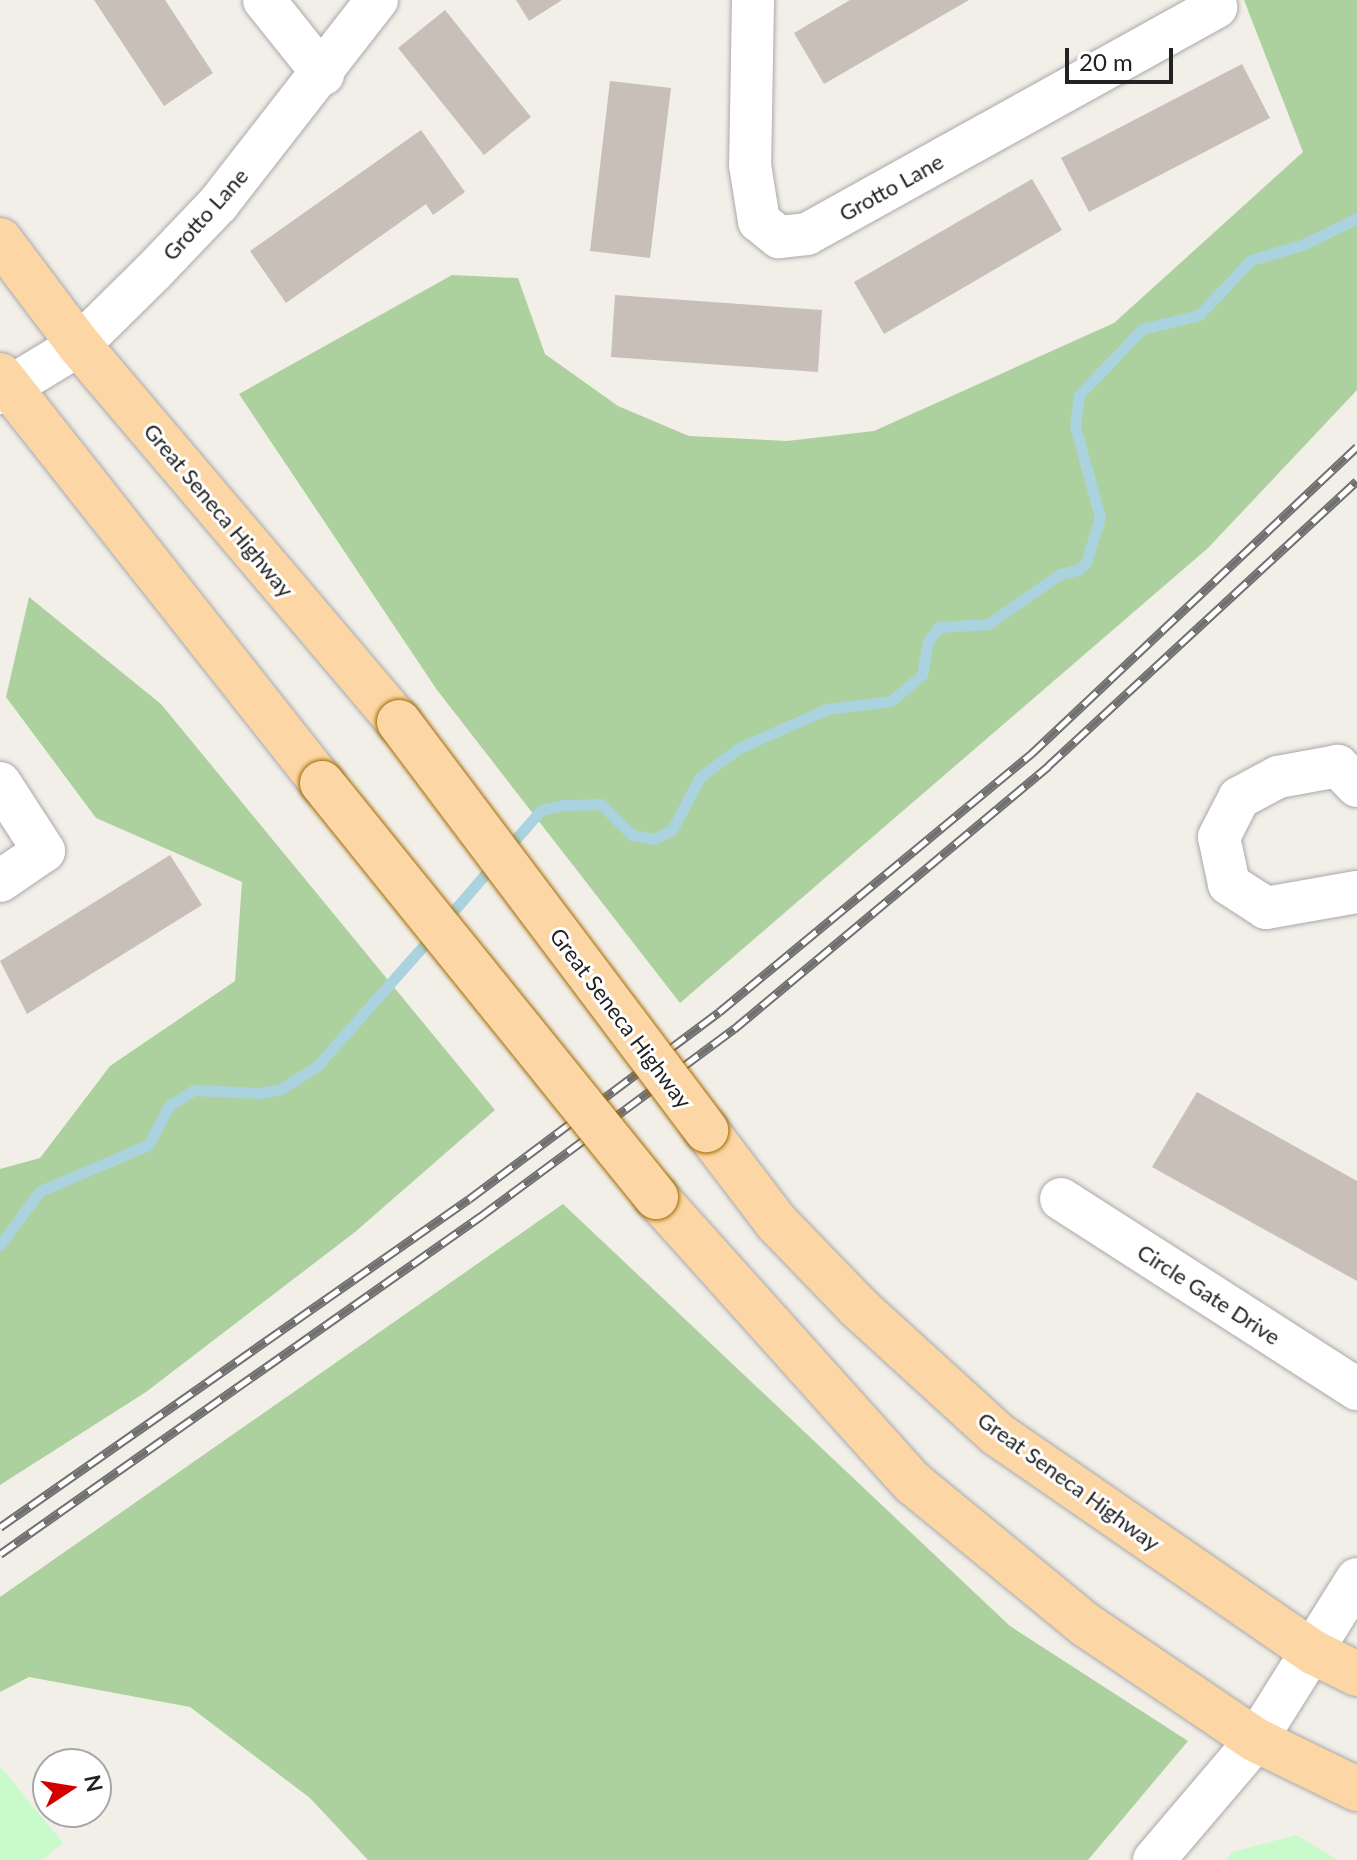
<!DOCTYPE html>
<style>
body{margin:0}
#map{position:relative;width:1357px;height:1860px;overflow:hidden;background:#f2efe9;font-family:Lato,sans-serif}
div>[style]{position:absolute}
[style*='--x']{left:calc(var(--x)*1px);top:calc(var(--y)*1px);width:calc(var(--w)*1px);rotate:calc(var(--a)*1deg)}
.forest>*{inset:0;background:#add19e}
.park>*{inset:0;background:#c8facc}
.stream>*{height:11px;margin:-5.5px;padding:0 5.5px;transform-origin:5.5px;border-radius:5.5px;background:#aad3df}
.building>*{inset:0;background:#c7bfb8}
.roads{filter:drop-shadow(0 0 2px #a9a9a9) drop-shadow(0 0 2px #a9a9a9)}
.street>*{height:42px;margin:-21px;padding:0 21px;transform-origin:21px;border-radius:21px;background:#fff}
.primary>*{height:44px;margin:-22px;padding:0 22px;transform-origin:22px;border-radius:22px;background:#fcd6a4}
.rail>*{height:9px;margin-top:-4.5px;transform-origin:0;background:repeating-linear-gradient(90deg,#fff 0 18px,#707070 0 36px);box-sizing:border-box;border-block:2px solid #707070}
.bridges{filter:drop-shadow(0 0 2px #a06b00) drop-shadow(0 0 2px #a06b00)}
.primary-bridge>*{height:44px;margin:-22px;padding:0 22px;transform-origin:22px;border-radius:22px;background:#fcd6a4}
span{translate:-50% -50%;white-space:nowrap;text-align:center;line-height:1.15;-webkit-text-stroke:6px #fff;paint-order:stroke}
.street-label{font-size:22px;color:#222}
.north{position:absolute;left:32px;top:1748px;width:80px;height:80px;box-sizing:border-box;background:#fff;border:2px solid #a7a7a7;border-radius:50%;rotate:78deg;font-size:22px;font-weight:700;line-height:32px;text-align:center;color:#222}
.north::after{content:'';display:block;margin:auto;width:28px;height:36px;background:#d40000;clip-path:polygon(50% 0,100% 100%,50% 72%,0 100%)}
.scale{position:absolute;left:1065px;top:48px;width:108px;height:36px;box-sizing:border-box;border:4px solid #222;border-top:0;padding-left:10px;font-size:24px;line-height:28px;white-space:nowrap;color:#222;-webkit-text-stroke:6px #fff;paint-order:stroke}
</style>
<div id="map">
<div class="forest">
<i style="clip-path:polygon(1244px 0,1357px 0,1357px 390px,1208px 548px,680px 1003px,437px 690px,239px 394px,452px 275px,518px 278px,545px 354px,618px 406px,689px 436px,787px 441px,874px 431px,1114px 323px,1303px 152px)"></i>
<i style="clip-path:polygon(29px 597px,161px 704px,495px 1110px,355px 1232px,146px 1392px,0 1485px,0 1169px,40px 1158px,110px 1066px,235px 981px,242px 882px,96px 818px,6px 697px)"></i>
<i style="clip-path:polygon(563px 1204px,1010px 1626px,1188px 1741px,1088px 1860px,368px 1860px,310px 1798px,190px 1707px,29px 1677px,0 1692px,0 1597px)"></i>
</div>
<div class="park">
<i style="clip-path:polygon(0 1766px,63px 1843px,42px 1860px,0 1860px)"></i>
<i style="clip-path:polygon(1296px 1835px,1338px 1860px,1226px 1860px,1232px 1852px)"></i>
</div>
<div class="stream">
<i style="--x:507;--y:849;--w:52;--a:-48.9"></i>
<i style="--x:541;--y:810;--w:22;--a:-13"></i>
<i style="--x:562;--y:805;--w:39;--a:-1"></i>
<i style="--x:601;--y:804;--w:44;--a:45"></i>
<i style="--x:632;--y:835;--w:22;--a:10"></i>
<i style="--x:654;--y:839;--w:20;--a:-27"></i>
<i style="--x:672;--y:830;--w:60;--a:-62.2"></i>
<i style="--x:700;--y:777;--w:49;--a:-36.6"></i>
<i style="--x:739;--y:748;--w:96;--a:-23.9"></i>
<i style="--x:827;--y:709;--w:64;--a:-7.1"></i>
<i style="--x:891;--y:701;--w:40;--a:-40"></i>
<i style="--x:922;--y:675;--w:34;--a:-80"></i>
<i style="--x:928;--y:642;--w:19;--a:-54"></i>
<i style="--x:939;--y:627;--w:49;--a:-3.5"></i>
<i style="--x:988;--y:624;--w:88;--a:-34.8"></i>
<i style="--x:1060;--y:574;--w:18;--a:-13"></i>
<i style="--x:1078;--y:570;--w:11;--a:-41"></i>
<i style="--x:1086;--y:563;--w:48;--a:-73.1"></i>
<i style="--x:1100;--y:517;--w:94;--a:-105.4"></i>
<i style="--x:1075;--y:426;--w:31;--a:-83"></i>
<i style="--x:1079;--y:395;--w:91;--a:-46.3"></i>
<i style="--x:1142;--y:329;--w:59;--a:-13.8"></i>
<i style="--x:1199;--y:315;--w:76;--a:-46.6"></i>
<i style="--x:1251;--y:260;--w:53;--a:-16.4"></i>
<i style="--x:1302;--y:245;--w:61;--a:-26.1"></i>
<i style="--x:444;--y:922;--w:75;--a:-49.3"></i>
<i style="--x:0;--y:1245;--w:67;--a:-53.5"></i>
<i style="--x:40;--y:1191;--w:117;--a:-23.1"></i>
<i style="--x:148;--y:1145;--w:44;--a:-61.7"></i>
<i style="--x:169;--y:1106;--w:30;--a:-33"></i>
<i style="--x:194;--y:1090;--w:66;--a:2.6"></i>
<i style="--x:260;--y:1093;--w:21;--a:-11"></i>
<i style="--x:281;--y:1089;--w:43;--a:-32.6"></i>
<i style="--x:317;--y:1066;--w:175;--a:-48.5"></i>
</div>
<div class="building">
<i style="clip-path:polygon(94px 0,165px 0,213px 73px,164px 106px)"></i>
<i style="clip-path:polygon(516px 0,562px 0,529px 21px)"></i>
<i style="clip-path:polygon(850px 0,969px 0,824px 84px,794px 33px)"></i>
<i style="clip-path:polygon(445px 10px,531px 117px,484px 155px,398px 48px)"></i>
<i style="clip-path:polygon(1242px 64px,1270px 118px,1089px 212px,1061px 158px)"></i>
<i style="clip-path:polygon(610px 81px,671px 88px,650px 258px,590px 251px)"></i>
<i style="clip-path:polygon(421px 130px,465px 192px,433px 215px,426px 204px,286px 303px,250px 251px)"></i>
<i style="clip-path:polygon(1032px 179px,1062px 230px,884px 334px,854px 282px)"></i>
<i style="clip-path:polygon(615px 295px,822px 310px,818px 372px,611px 357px)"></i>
<i style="clip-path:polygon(170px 855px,202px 905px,27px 1014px,0 961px)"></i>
<i style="clip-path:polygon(1197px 1092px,1357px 1181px,1357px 1281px,1152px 1167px)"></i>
</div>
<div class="roads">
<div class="street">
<i style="--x:264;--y:0;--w:95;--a:51.4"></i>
<i style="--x:753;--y:0;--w:165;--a:91"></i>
<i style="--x:750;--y:165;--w:57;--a:80.9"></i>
<i style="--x:759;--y:221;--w:26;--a:39"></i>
<i style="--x:779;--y:237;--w:28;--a:-6"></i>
<i style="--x:807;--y:234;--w:468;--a:-29"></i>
<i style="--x:0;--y:393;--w:92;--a:-31.3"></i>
<i style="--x:79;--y:345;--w:105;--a:-44.6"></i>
<i style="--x:154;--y:271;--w:93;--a:-46.3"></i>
<i style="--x:218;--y:204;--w:259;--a:-52.1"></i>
<i style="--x:0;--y:783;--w:81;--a:57.1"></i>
<i style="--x:44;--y:851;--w:53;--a:145.7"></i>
<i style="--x:1357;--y:786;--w:28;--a:-134"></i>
<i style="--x:1338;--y:766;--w:61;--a:169.6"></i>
<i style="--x:1278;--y:777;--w:44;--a:151.7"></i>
<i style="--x:1239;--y:798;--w:44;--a:117.1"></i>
<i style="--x:1219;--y:837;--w:48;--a:78"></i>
<i style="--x:1229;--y:884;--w:44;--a:33"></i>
<i style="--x:1266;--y:908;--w:92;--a:-10"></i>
<i style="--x:1061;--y:1199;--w:352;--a:32.7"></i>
<i style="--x:1154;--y:1860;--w:157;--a:-49.6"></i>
<i style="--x:1256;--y:1740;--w:190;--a:-57.9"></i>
</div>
<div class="primary">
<i style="--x:0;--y:240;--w:131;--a:53"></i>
<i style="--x:79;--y:345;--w:494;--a:49.7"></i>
<i style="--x:0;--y:375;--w:520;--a:51.72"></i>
<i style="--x:706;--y:1130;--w:116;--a:52.7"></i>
<i style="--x:776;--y:1222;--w:118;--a:46"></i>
<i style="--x:858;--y:1307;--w:188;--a:42.4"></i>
<i style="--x:997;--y:1434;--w:384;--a:34.6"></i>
<i style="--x:1313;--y:1652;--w:49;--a:26.6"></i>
<i style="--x:656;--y:1197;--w:385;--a:48.1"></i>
<i style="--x:913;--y:1483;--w:224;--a:39.4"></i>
<i style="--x:1086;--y:1625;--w:205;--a:34.1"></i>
<i style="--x:1256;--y:1740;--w:112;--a:25.9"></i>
</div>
</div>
<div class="rail">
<i style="--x:0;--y:1527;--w:572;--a:-34.97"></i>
<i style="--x:469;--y:1199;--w:312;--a:-36.8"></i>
<i style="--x:719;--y:1012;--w:405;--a:-39.6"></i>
<i style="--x:1031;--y:754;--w:448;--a:-43.3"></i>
<i style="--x:0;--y:1554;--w:588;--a:-35.1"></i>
<i style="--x:481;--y:1216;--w:315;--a:-36.5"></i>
<i style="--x:734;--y:1029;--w:410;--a:-39.9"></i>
<i style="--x:1048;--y:766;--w:420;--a:-42.7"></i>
</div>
<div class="bridges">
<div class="primary-bridge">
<i style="--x:399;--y:722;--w:511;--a:53.04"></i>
<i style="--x:322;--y:783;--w:532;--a:51.1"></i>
</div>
</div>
<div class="street-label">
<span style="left:891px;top:187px;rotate:-29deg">Grotto Lane</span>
<span style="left:205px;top:214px;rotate:-48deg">Grotto Lane</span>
<span style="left:219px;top:510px;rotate:50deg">Great Seneca Highway</span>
<span style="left:621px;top:1018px;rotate:53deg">Great Seneca Highway</span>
<span style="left:1209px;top:1294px;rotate:33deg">Circle Gate Drive</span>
<span style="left:1069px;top:1481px;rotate:36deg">Great Seneca Highway</span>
</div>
<div class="north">N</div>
<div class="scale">20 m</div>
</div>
